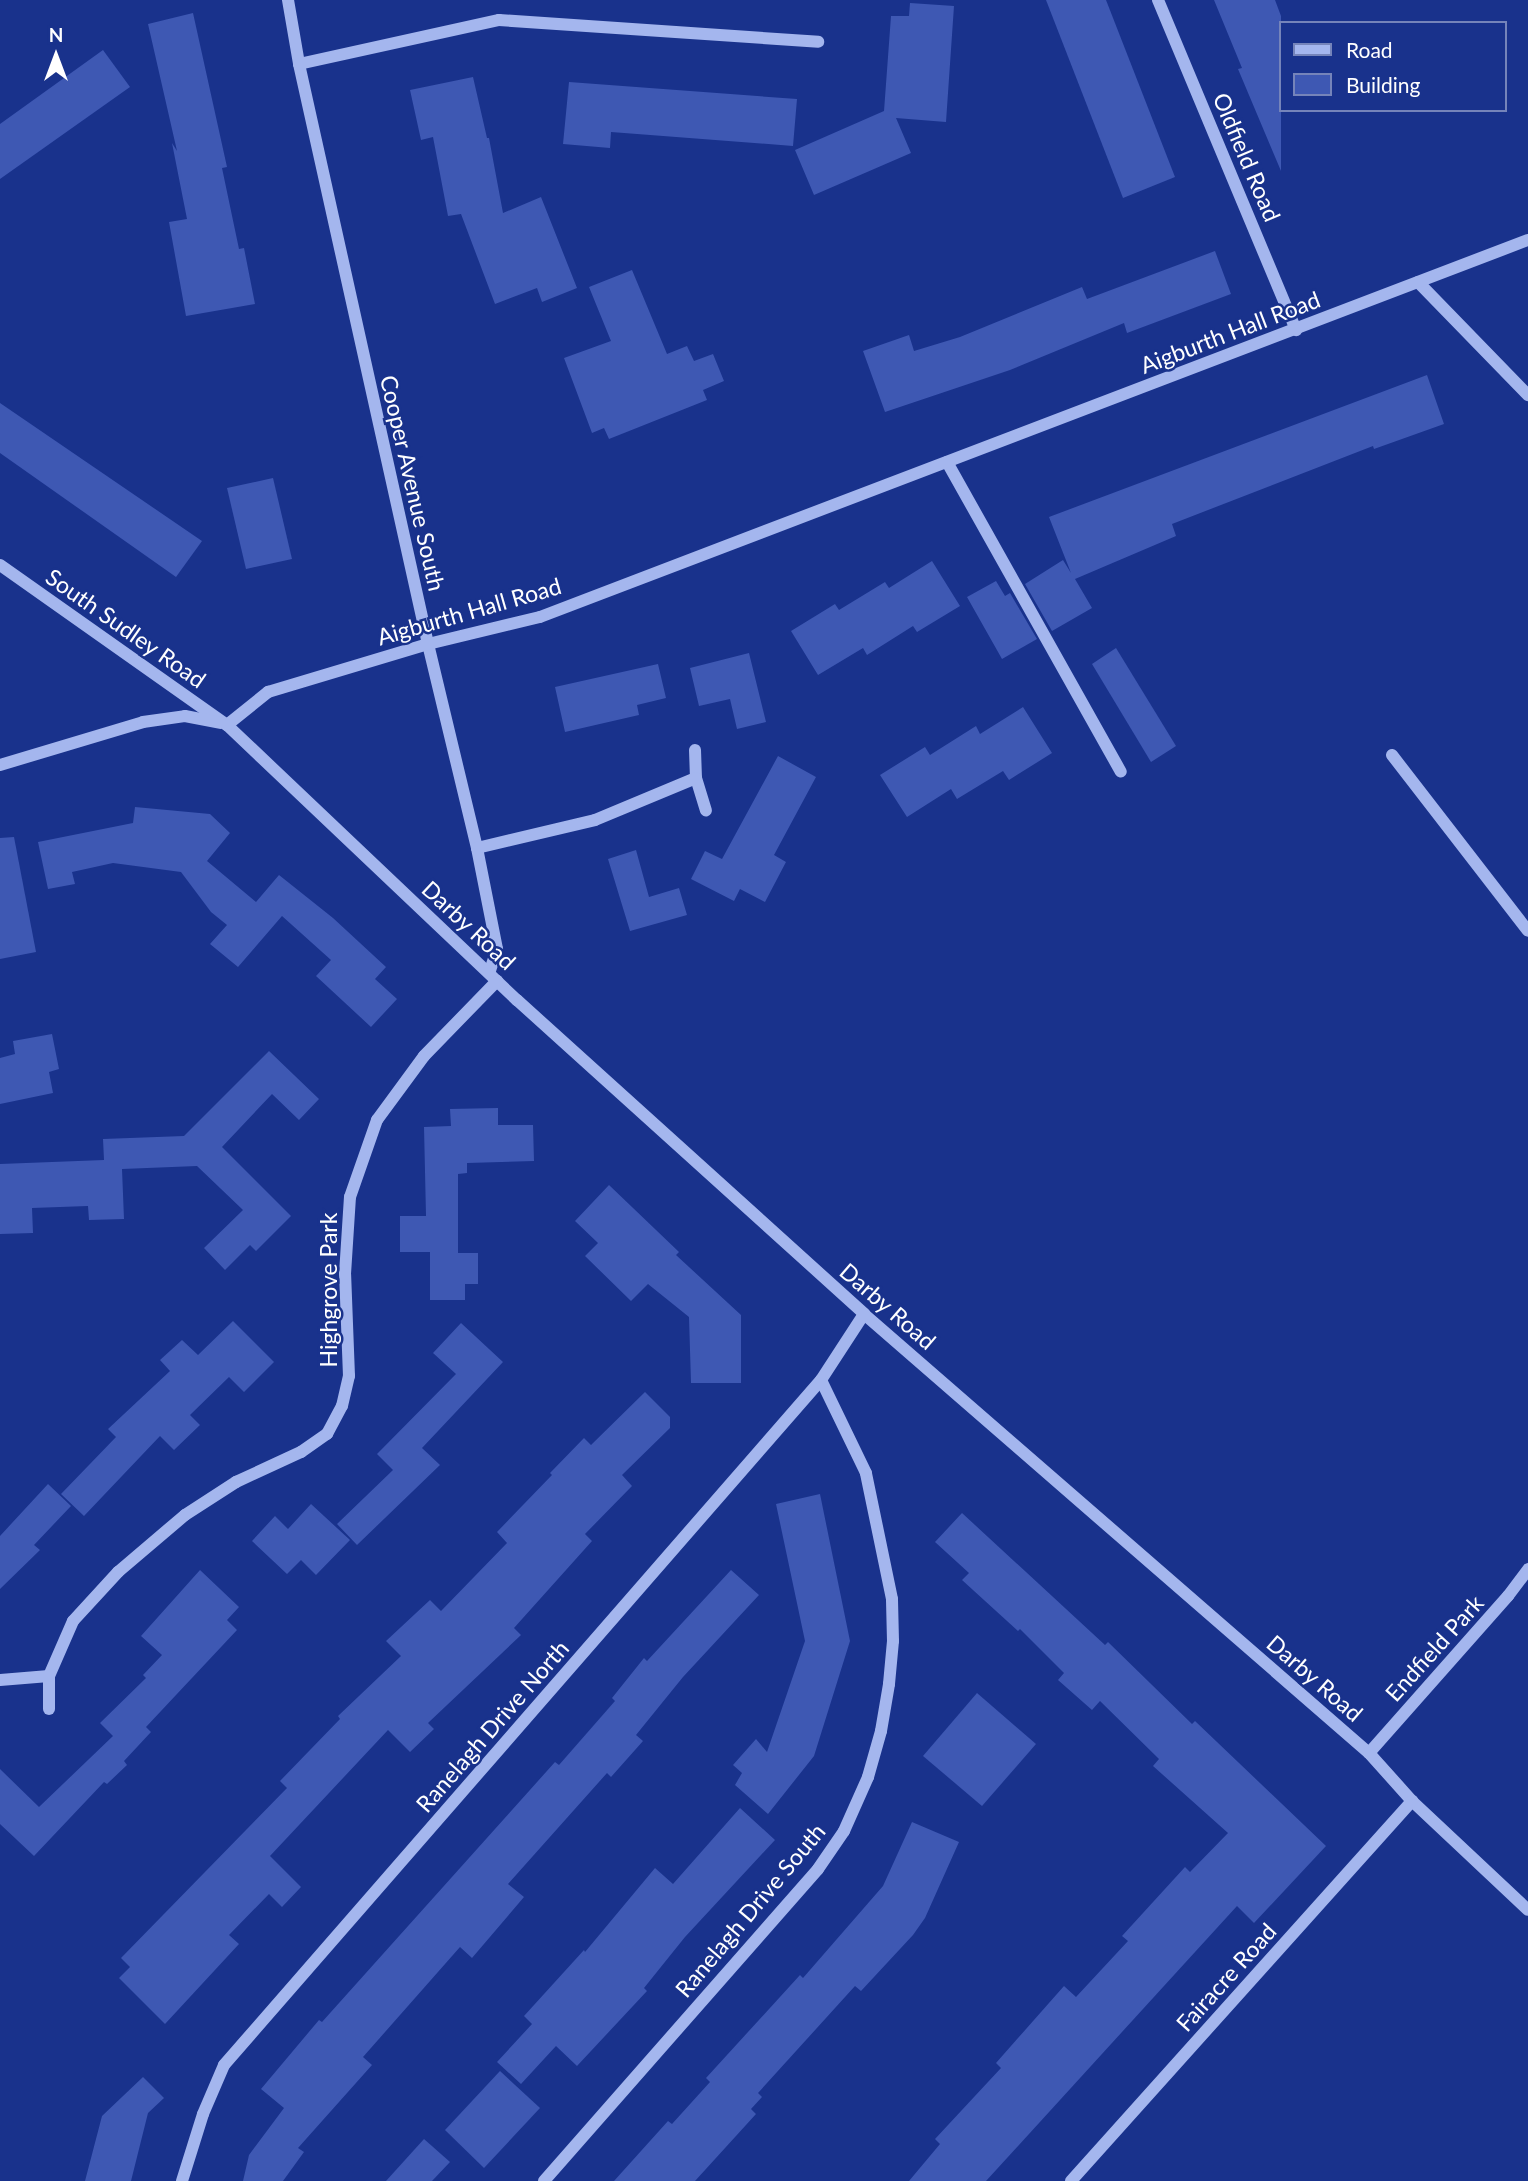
<!DOCTYPE html>
<style>
body{margin:0}
#map{position:relative;width:1528px;height:2181px;overflow:hidden;background:#19328c;font-family:Lato,sans-serif}
div>[style]{position:absolute}
[style*='--x']{left:calc(var(--x)*1px);top:calc(var(--y)*1px);width:calc(var(--w)*1px);rotate:calc(var(--a)*1deg)}
.building>*{inset:0;background:#3e58b3}
.minor>*{height:12px;margin:-6px;padding:0 6px;transform-origin:6px;border-radius:6px;background:#a4b6ee}
span{translate:-50% -50%;white-space:nowrap;text-align:center;line-height:1.15;-webkit-text-stroke:5px #19328c;paint-order:stroke}
.street-label{font-size:23px;color:#fff}
.legend{position:absolute;left:1279px;top:21px;width:228px;height:91px;box-sizing:border-box;background:#19328c;border:2px solid #7584ba;margin:0;padding:9px 12px;list-style:none;font-size:21px;color:#fff}
.legend li{display:flex;align-items:center;gap:14px;height:35px}
.legend b{width:35px;border:2px solid #7584ba}
.north{position:absolute;left:21px;top:21px;width:70px;height:70px;-webkit-text-stroke:5px #19328c;paint-order:stroke;rotate:0deg;font-size:19px;font-weight:700;line-height:28px;text-align:center;color:#fff}
.north::after{content:'';display:block;margin:auto;width:24px;height:32px;background:#fff;clip-path:polygon(50% 0,100% 100%,50% 72%,0 100%)}
</style>
<div id="map">
<div class="building">
<i style="clip-path:polygon(1046px 0,1106px 0,1175px 177px,1123px 198px)"></i>
<i style="clip-path:polygon(1214px 0,1275px 0,1281px 16px,1281px 171px,1238px 69px,1242px 68px)"></i>
<i style="clip-path:polygon(910px 3px,954px 6px,946px 122px,896px 118px,911px 153px,814px 195px,795px 150px,884px 111px,891px 16px,909px 16px)"></i>
<i style="clip-path:polygon(193px 13px,227px 167px,222px 168px,239px 249px,244px 248px,255px 304px,186px 316px,169px 222px,187px 219px,172px 143px,177px 151px,148px 24px)"></i>
<i style="clip-path:polygon(103px 50px,130px 87px,0 179px,0 124px)"></i>
<i style="clip-path:polygon(473px 77px,487px 138px,489px 138px,503px 213px,541px 197px,577px 288px,542px 302px,537px 288px,495px 304px,461px 214px,448px 216px,433px 137px,421px 140px,410px 90px)"></i>
<i style="clip-path:polygon(569px 82px,797px 99px,793px 146px,611px 132px,610px 148px,563px 144px)"></i>
<i style="clip-path:polygon(1215px 251px,1231px 294px,1127px 333px,1124px 323px,1010px 370px,885px 412px,863px 351px,909px 335px,914px 351px,960px 337px,1082px 287px,1087px 299px)"></i>
<i style="clip-path:polygon(632px 270px,667px 354px,687px 346px,694px 361px,713px 354px,724px 381px,703px 390px,707px 400px,609px 439px,604px 428px,592px 433px,564px 358px,611px 341px,589px 287px)"></i>
<i style="clip-path:polygon(1427px 375px,1444px 424px,1374px 449px,1373px 446px,1172px 524px,1176px 536px,1075px 579px,1092px 608px,1052px 631px,1025px 584px,1063px 560px,1071px 573px,1049px 517px)"></i>
<i style="clip-path:polygon(0 403px,202px 541px,176px 577px,0 453px)"></i>
<i style="clip-path:polygon(273px 478px,292px 559px,246px 569px,227px 488px)"></i>
<i style="clip-path:polygon(932px 561px,960px 606px,917px 632px,913px 626px,867px 655px,863px 648px,818px 675px,791px 631px,835px 604px,839px 610px,885px 582px,889px 588px)"></i>
<i style="clip-path:polygon(996px 581px,1005px 596px,1010px 593px,1037px 639px,1002px 659px,967px 597px)"></i>
<i style="clip-path:polygon(1116px 648px,1176px 746px,1151px 762px,1092px 664px)"></i>
<i style="clip-path:polygon(749px 653px,766px 722px,737px 729px,730px 699px,699px 706px,690px 668px)"></i>
<i style="clip-path:polygon(658px 664px,666px 698px,637px 705px,639px 715px,565px 732px,555px 687px)"></i>
<i style="clip-path:polygon(1023px 707px,1052px 753px,1009px 780px,1003px 771px,957px 799px,951px 789px,907px 817px,880px 775px,925px 747px,930px 755px,976px 726px,980px 734px)"></i>
<i style="clip-path:polygon(778px 756px,816px 777px,774px 855px,786px 862px,765px 902px,740px 889px,734px 901px,691px 879px,705px 851px,722px 859px)"></i>
<i style="clip-path:polygon(135px 807px,210px 814px,230px 833px,207px 861px,256px 902px,279px 875px,333px 918px,386px 967px,375px 979px,397px 999px,371px 1027px,316px 976px,331px 960px,282px 916px,238px 967px,210px 944px,227px 925px,211px 912px,181px 872px,113px 863px,72px 872px,75px 884px,48px 889px,38px 842px,133px 823px)"></i>
<i style="clip-path:polygon(14px 837px,36px 952px,0 959px,0 838px)"></i>
<i style="clip-path:polygon(636px 850px,649px 897px,679px 888px,687px 915px,630px 931px,608px 859px)"></i>
<i style="clip-path:polygon(52px 1034px,59px 1069px,49px 1072px,53px 1093px,0 1104px,0 1058px,15px 1054px,13px 1041px)"></i>
<i style="clip-path:polygon(269px 1051px,319px 1099px,299px 1120px,272px 1094px,222px 1147px,291px 1216px,256px 1251px,250px 1245px,225px 1270px,204px 1248px,243px 1210px,197px 1166px,122px 1169px,124px 1219px,89px 1220px,88px 1206px,32px 1208px,33px 1233px,0 1234px,0 1164px,104px 1160px,103px 1139px,184px 1136px)"></i>
<i style="clip-path:polygon(498px 1108px,498px 1125px,533px 1125px,534px 1161px,467px 1163px,467px 1173px,458px 1174px,458px 1253px,478px 1253px,478px 1284px,465px 1284px,465px 1300px,430px 1300px,430px 1252px,400px 1252px,400px 1216px,426px 1216px,424px 1127px,451px 1126px,450px 1109px)"></i>
<i style="clip-path:polygon(609px 1185px,679px 1252px,676px 1255px,741px 1315px,741px 1383px,691px 1383px,689px 1317px,648px 1284px,631px 1301px,585px 1256px,598px 1243px,575px 1221px)"></i>
<i style="clip-path:polygon(233px 1321px,274px 1362px,244px 1392px,229px 1377px,190px 1415px,200px 1425px,174px 1450px,160px 1436px,84px 1516px,61px 1494px,116px 1437px,108px 1429px,170px 1371px,160px 1360px,182px 1340px,198px 1355px)"></i>
<i style="clip-path:polygon(461px 1323px,503px 1362px,422px 1448px,440px 1465px,357px 1545px,337px 1524px,393px 1470px,377px 1454px,456px 1374px,433px 1353px)"></i>
<i style="clip-path:polygon(645px 1392px,670px 1417px,670px 1428px,622px 1475px,632px 1486px,585px 1534px,592px 1541px,514px 1628px,521px 1635px,428px 1723px,434px 1729px,410px 1752px,388px 1730px,270px 1856px,301px 1887px,282px 1907px,269px 1894px,229px 1935px,239px 1944px,165px 2024px,119px 1978px,130px 1967px,121px 1958px,287px 1788px,280px 1781px,340px 1719px,338px 1716px,401px 1656px,386px 1641px,430px 1600px,441px 1611px,507px 1543px,497px 1532px,552px 1475px,550px 1473px,584px 1438px,591px 1445px)"></i>
<i style="clip-path:polygon(48px 1484px,71px 1506px,34px 1545px,40px 1550px,0 1589px,0 1536px)"></i>
<i style="clip-path:polygon(820px 1494px,850px 1641px,814px 1756px,768px 1814px,735px 1785px,742px 1773px,733px 1765px,756px 1739px,767px 1752px,805px 1641px,776px 1504px)"></i>
<i style="clip-path:polygon(311px 1504px,350px 1540px,316px 1575px,301px 1560px,287px 1574px,252px 1541px,275px 1516px,288px 1529px)"></i>
<i style="clip-path:polygon(962px 1513px,1105px 1645px,1108px 1642px,1192px 1724px,1195px 1721px,1326px 1846px,1254px 1923px,1237px 1906px,986px 2181px,909px 2181px,940px 2144px,935px 2139px,1001px 2068px,996px 2063px,1064px 1986px,1076px 1997px,1128px 1941px,1122px 1936px,1185px 1867px,1190px 1872px,1228px 1833px,1153px 1766px,1159px 1759px,1100px 1701px,1092px 1710px,1058px 1680px,1064px 1673px,1020px 1629px,1018px 1631px,962px 1580px,969px 1573px,935px 1542px)"></i>
<i style="clip-path:polygon(200px 1570px,239px 1607px,227px 1620px,237px 1630px,146px 1727px,151px 1732px,124px 1761px,127px 1765px,107px 1784px,104px 1782px,34px 1856px,0 1824px,0 1769px,39px 1807px,113px 1736px,100px 1723px,146px 1678px,143px 1675px,162px 1655px,141px 1636px)"></i>
<i style="clip-path:polygon(731px 1570px,759px 1595px,683px 1677px,636px 1735px,643px 1741px,611px 1777px,607px 1773px,508px 1884px,524px 1897px,472px 1958px,460px 1947px,363px 2057px,372px 2065px,298px 2148px,304px 2152px,283px 2181px,243px 2181px,249px 2155px,284px 2108px,261px 2089px,319px 2020px,322px 2022px,555px 1762px,559px 1765px,615px 1701px,612px 1698px,644px 1658px,647px 1661px)"></i>
<i style="clip-path:polygon(977px 1693px,1036px 1744px,982px 1806px,923px 1756px)"></i>
<i style="clip-path:polygon(740px 1808px,775px 1840px,685px 1937px,644px 1988px,647px 1991px,577px 2066px,556px 2046px,521px 2084px,497px 2062px,532px 2024px,524px 2016px,584px 1950px,585px 1952px,655px 1868px,673px 1884px)"></i>
<i style="clip-path:polygon(912px 1822px,959px 1842px,925px 1918px,913px 1935px,861px 1991px,855px 1986px,758px 2093px,762px 2097px,751px 2109px,756px 2114px,695px 2181px,614px 2181px,668px 2121px,672px 2124px,710px 2082px,706px 2078px,800px 1975px,803px 1978px,883px 1886px)"></i>
<i style="clip-path:polygon(500px 2071px,540px 2108px,484px 2168px,445px 2130px)"></i>
<i style="clip-path:polygon(143px 2077px,164px 2098px,148px 2113px,131px 2181px,85px 2181px,102px 2116px)"></i>
<i style="clip-path:polygon(424px 2139px,450px 2162px,432px 2181px,386px 2181px)"></i>
</div>
<div class="minor">
<i style="--x:288;--y:0;--w:65;--a:80.2"></i>
<i style="--x:299;--y:64;--w:594;--a:77.46"></i>
<i style="--x:428;--y:644;--w:210;--a:76.5"></i>
<i style="--x:477;--y:848;--w:103;--a:78.8"></i>
<i style="--x:497;--y:949;--w:25;--a:108"></i>
<i style="--x:1158;--y:0;--w:358;--a:67.3"></i>
<i style="--x:299;--y:64;--w:205;--a:-12.4"></i>
<i style="--x:499;--y:20;--w:320;--a:3.9"></i>
<i style="--x:1418;--y:282;--w:158;--a:45.8"></i>
<i style="--x:947;--y:462;--w:355;--a:60.7"></i>
<i style="--x:0;--y:565;--w:278;--a:35.2"></i>
<i style="--x:227;--y:725;--w:400;--a:43.5"></i>
<i style="--x:517;--y:1000;--w:468;--a:42.1"></i>
<i style="--x:864;--y:1314;--w:669;--a:41"></i>
<i style="--x:1369;--y:1753;--w:64;--a:48.1"></i>
<i style="--x:1412;--y:1801;--w:159;--a:43.2"></i>
<i style="--x:227;--y:725;--w:53;--a:-38.8"></i>
<i style="--x:268;--y:692;--w:167;--a:-16.7"></i>
<i style="--x:428;--y:644;--w:115;--a:-13.6"></i>
<i style="--x:540;--y:617;--w:1057;--a:-20.89"></i>
<i style="--x:695;--y:750;--w:28;--a:88"></i>
<i style="--x:696;--y:778;--w:34;--a:73"></i>
<i style="--x:1392;--y:755;--w:222;--a:52.3"></i>
<i style="--x:0;--y:765;--w:149;--a:-16.7"></i>
<i style="--x:143;--y:722;--w:42;--a:-8.1"></i>
<i style="--x:185;--y:716;--w:36;--a:11"></i>
<i style="--x:477;--y:848;--w:121;--a:-13.3"></i>
<i style="--x:595;--y:820;--w:109;--a:-22.6"></i>
<i style="--x:0;--y:1680;--w:49;--a:-4.7"></i>
<i style="--x:49;--y:1709;--w:33;--a:-90"></i>
<i style="--x:49;--y:1676;--w:60;--a:-66.4"></i>
<i style="--x:73;--y:1621;--w:67;--a:-47.4"></i>
<i style="--x:118;--y:1572;--w:88;--a:-40.4"></i>
<i style="--x:185;--y:1515;--w:61;--a:-32.9"></i>
<i style="--x:236;--y:1482;--w:72;--a:-24.8"></i>
<i style="--x:301;--y:1452;--w:32;--a:-35"></i>
<i style="--x:327;--y:1434;--w:32;--a:-62"></i>
<i style="--x:342;--y:1406;--w:31;--a:-77"></i>
<i style="--x:349;--y:1376;--w:102;--a:-92.2"></i>
<i style="--x:345;--y:1274;--w:77;--a:-86.3"></i>
<i style="--x:350;--y:1197;--w:82;--a:-70.7"></i>
<i style="--x:377;--y:1120;--w:79;--a:-53.7"></i>
<i style="--x:424;--y:1056;--w:105;--a:-45.8"></i>
<i style="--x:1369;--y:1753;--w:210;--a:-48.5"></i>
<i style="--x:1508;--y:1596;--w:34;--a:-53"></i>
<i style="--x:182;--y:2181;--w:70;--a:-72.6"></i>
<i style="--x:203;--y:2114;--w:53;--a:-66.8"></i>
<i style="--x:224;--y:2065;--w:909;--a:-48.93"></i>
<i style="--x:821;--y:1380;--w:79;--a:-56.9"></i>
<i style="--x:544;--y:2181;--w:415;--a:-48.7"></i>
<i style="--x:818;--y:1869;--w:46;--a:-55.6"></i>
<i style="--x:844;--y:1831;--w:59;--a:-66"></i>
<i style="--x:868;--y:1777;--w:48;--a:-74.2"></i>
<i style="--x:881;--y:1731;--w:48;--a:-80.3"></i>
<i style="--x:889;--y:1684;--w:43;--a:-84.7"></i>
<i style="--x:893;--y:1641;--w:42;--a:-91.4"></i>
<i style="--x:892;--y:1599;--w:129;--a:-101.7"></i>
<i style="--x:866;--y:1473;--w:103;--a:-115.8"></i>
<i style="--x:1071;--y:2181;--w:511;--a:-48.1"></i>
</div>
<div class="street-label">
<span style="left:1247px;top:157px;rotate:67deg">Oldfield Road</span>
<span style="left:1230px;top:332px;rotate:-21deg">Aigburth Hall Road</span>
<span style="left:413px;top:483px;rotate:77deg">Cooper Avenue South</span>
<span style="left:469px;top:611px;rotate:-16deg">Aigburth Hall Road</span>
<span style="left:126px;top:628px;rotate:35deg">South Sudley Road</span>
<span style="left:469px;top:925px;rotate:43deg">Darby Road</span>
<span style="left:328px;top:1290px;rotate:-90deg">Highgrove Park</span>
<span style="left:888px;top:1306px;rotate:41deg">Darby Road</span>
<span style="left:1434px;top:1648px;rotate:-48deg">Endfield Park</span>
<span style="left:1315px;top:1678px;rotate:41deg">Darby Road</span>
<span style="left:492px;top:1726px;rotate:-49deg">Ranelagh Drive North</span>
<span style="left:750px;top:1910px;rotate:-50deg">Ranelagh Drive South</span>
<span style="left:1226px;top:1977px;rotate:-48deg">Fairacre Road</span>
</div>
<ul class="legend">
<li><b style="height:9px;background:#a4b6ee"></b>Road</li>
<li><b style="height:19px;background:#3e58b3"></b>Building</li>
</ul>
<div class="north">N</div>
</div>
